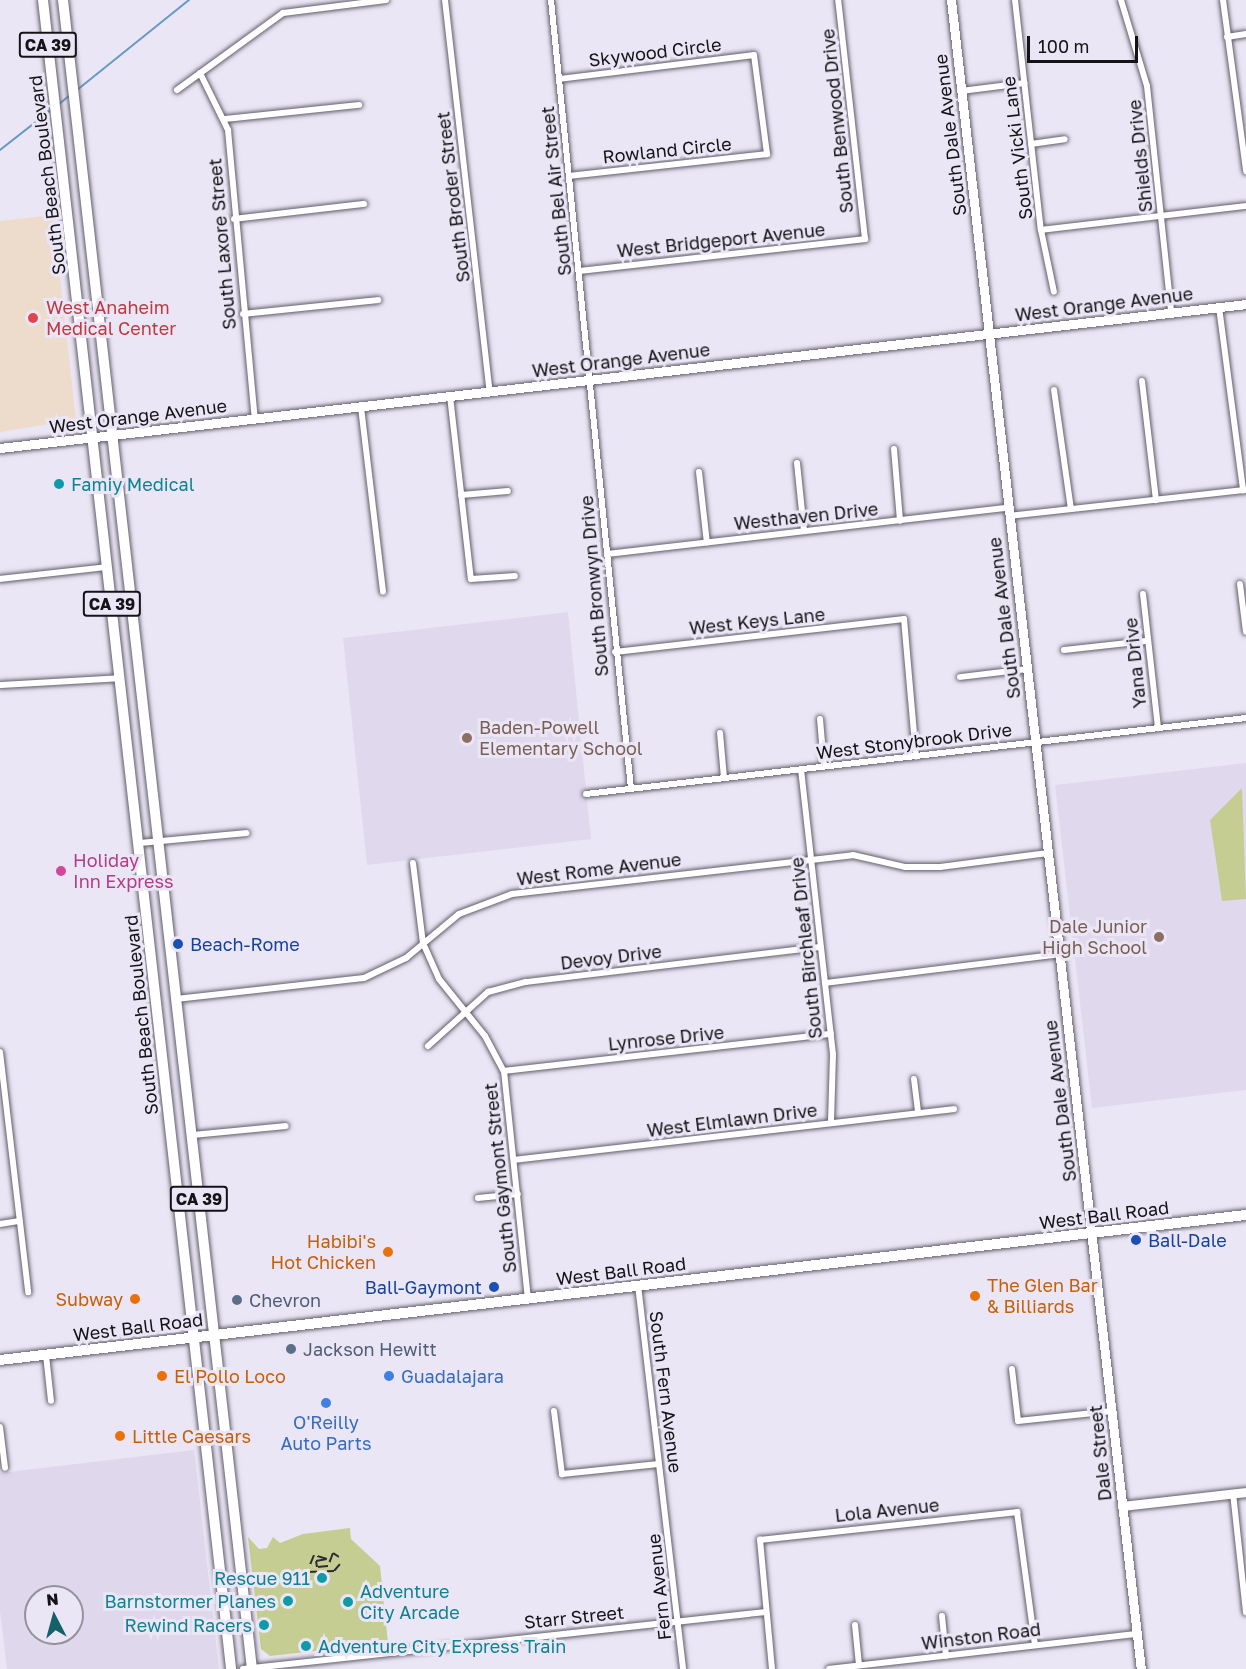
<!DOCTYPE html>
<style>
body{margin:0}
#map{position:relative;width:1246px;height:1669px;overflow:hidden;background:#ebe6f5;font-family:"Golos Text",sans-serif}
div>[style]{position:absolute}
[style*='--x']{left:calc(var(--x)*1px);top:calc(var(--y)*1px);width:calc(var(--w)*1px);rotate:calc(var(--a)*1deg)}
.built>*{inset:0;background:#e0d9ee}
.industrial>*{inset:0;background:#dfd7ec}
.medical>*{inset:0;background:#eddccb}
.green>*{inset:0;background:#c5cd93}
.stream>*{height:2px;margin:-1px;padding:0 1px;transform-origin:1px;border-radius:1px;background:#679ac0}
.roads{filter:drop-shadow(0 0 2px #625e6a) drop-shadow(0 0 2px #625e6a)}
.street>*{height:6px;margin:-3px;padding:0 3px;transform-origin:3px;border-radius:3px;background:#fff}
.secondary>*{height:9px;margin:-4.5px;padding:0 4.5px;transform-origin:4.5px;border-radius:4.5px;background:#fff}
.primary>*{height:10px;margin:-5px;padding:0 5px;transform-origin:5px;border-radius:5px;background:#fff}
.rail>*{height:2px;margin-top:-1px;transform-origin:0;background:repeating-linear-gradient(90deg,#2d2b31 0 10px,transparent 0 20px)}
.dots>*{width:16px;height:16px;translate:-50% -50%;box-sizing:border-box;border:3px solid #ebe6f5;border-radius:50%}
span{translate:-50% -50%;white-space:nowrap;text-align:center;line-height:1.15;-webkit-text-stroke:6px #ebe6f5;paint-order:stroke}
.shield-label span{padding:2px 4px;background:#ebe6f5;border:2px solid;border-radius:4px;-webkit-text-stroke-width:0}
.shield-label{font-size:16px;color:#151318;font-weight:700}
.street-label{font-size:18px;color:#151318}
.health-label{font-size:18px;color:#be3a42}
.left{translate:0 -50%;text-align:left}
.culture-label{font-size:18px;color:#0d838f}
.right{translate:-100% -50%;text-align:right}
.education-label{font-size:18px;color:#785e54}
.hotel-label{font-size:18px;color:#b23c85}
.transit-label{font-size:18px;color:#164399}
.food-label{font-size:18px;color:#c56008}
.service-label{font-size:18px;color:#4e5e75}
.shop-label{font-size:18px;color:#366cbe}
.north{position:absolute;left:24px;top:1585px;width:60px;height:60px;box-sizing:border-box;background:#ebe6f5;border:2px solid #95929d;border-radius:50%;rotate:354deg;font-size:16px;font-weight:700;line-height:24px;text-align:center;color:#151318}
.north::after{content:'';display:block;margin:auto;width:21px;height:27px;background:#13626a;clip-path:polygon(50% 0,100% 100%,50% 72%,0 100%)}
.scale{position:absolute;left:1027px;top:36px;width:111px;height:27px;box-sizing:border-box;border:3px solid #151318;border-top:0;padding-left:8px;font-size:18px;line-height:21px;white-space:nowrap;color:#151318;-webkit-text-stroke:4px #ebe6f5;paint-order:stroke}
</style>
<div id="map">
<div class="built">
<i style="clip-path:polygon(568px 612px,591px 839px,367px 865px,343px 638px)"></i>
<i style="clip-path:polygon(1246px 763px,1246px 1090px,1092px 1108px,1055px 785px)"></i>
</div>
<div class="industrial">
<i style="clip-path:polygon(evenodd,194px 1450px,219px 1669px,7px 1669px,0 1611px,0 1473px,194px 1450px,36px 1597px,72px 1597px,72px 1633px,36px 1633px,36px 1597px)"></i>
</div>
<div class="medical">
<i style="clip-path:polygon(53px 215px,76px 420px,0 432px,0 221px)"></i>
</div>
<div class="green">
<i style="clip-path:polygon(1242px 788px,1246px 899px,1222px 901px,1210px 820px)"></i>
<i style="clip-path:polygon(350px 1528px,351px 1539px,380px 1566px,388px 1643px,270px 1656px,261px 1649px,248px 1537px,259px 1549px,267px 1548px,273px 1537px,280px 1543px,303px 1534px)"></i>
</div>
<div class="stream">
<i style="--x:77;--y:90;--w:144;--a:-38.8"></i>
<i style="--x:58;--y:105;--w:16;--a:-40"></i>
<i style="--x:0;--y:150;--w:65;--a:-38.1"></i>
</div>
<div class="roads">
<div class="street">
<i style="--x:445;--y:0;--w:395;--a:83.5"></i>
<i style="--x:551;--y:0;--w:793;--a:84.21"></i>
<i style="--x:1015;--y:0;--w:231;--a:83.6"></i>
<i style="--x:1041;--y:230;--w:63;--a:78.2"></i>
<i style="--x:1121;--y:0;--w:90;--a:73.2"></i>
<i style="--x:1147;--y:86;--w:227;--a:83.9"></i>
<i style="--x:1223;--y:0;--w:173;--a:82.3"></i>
<i style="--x:1227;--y:37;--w:19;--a:-9"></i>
<i style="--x:200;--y:73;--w:64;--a:63.8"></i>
<i style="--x:228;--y:130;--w:290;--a:84.7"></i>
<i style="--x:559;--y:79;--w:196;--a:-7"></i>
<i style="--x:754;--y:55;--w:100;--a:82.5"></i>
<i style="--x:767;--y:154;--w:199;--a:173.7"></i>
<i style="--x:177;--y:90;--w:131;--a:-36"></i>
<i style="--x:283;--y:13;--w:104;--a:-7.2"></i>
<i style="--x:961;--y:91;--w:64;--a:-7.2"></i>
<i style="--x:225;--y:119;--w:135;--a:-6"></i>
<i style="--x:1031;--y:144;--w:34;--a:-8"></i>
<i style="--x:234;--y:219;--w:131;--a:-6.6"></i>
<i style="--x:1041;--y:230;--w:206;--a:-6.7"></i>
<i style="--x:580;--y:271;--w:287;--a:-6.4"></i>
<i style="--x:865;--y:239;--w:241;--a:-96.4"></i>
<i style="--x:1219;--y:307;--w:185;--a:82.5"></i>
<i style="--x:243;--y:314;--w:136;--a:-5.9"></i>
<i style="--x:1142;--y:381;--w:120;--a:83.3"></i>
<i style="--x:1054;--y:390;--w:120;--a:81.9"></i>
<i style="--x:450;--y:396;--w:184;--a:83.5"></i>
<i style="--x:471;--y:579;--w:44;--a:-3.9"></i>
<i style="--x:361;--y:407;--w:186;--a:83.2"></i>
<i style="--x:894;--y:449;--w:72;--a:85.2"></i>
<i style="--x:797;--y:463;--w:68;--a:84.1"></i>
<i style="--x:699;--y:472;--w:71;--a:83.6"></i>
<i style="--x:461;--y:495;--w:47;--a:-4.9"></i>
<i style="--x:1009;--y:516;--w:238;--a:-6.3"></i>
<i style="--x:608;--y:554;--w:403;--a:-6.6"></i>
<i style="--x:0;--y:579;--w:108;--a:-6.4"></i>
<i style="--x:1240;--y:584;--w:48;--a:82.9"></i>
<i style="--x:1143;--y:594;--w:135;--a:83.6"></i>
<i style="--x:1064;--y:650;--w:82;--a:-6.3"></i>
<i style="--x:615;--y:652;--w:291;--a:-6.5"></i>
<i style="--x:904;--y:619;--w:138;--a:85"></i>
<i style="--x:960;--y:677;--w:67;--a:-6.8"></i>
<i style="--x:0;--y:685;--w:120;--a:-3.3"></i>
<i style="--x:820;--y:719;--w:47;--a:85.1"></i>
<i style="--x:720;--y:733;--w:45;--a:84.9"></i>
<i style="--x:801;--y:769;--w:287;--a:83.6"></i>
<i style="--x:833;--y:1054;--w:69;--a:91.7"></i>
<i style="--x:586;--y:794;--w:664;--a:-6.57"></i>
<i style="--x:140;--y:843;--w:107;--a:-5.3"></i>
<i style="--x:413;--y:863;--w:81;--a:82.9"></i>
<i style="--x:423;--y:943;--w:39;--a:66"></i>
<i style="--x:439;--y:979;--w:73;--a:51.1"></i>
<i style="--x:485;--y:1036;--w:40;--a:62"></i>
<i style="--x:504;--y:1071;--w:228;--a:84"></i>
<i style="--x:825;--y:983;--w:237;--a:-7"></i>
<i style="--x:176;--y:999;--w:189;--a:-6.4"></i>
<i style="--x:364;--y:978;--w:47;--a:-25.5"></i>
<i style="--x:406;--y:958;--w:69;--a:-39.7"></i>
<i style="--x:459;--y:914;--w:57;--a:-20.7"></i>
<i style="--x:512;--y:894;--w:343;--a:-6.5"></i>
<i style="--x:853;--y:855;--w:53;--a:13"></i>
<i style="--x:905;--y:867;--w:35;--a:0"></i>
<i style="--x:940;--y:867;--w:109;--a:-7.4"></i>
<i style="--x:428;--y:1046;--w:81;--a:-42"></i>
<i style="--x:488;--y:992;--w:39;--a:-15"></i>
<i style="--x:526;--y:982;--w:295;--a:-6.8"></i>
<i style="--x:0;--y:1052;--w:242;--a:83.3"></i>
<i style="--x:504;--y:1071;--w:329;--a:-6.5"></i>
<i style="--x:914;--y:1079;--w:34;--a:83"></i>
<i style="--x:193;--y:1135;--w:93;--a:-5.5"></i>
<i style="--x:514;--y:1160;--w:443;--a:-6.6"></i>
<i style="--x:478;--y:1198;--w:40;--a:-5.7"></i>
<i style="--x:0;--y:1224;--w:20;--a:-9"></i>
<i style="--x:638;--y:1285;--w:387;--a:83.3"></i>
<i style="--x:46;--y:1355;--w:46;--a:83.8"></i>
<i style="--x:1012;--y:1369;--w:52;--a:83.4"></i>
<i style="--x:1018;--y:1421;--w:95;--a:-6.1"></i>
<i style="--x:554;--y:1411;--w:64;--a:82.8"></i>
<i style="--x:562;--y:1474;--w:97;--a:-5.9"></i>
<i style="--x:0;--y:1427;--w:41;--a:83"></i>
<i style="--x:1233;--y:1493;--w:120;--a:83.8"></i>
<i style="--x:942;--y:1616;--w:40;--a:84.3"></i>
<i style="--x:855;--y:1625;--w:40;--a:84.3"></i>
<i style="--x:243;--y:1669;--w:526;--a:-6.22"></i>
<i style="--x:772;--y:1669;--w:130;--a:-95.3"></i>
<i style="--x:760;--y:1540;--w:259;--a:-6.2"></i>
<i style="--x:1017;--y:1512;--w:134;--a:82.3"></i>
<i style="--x:829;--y:1669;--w:310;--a:-6.5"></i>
</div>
<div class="secondary">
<i style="--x:951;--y:0;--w:1680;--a:83.51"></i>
<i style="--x:0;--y:448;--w:1254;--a:-6.59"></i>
<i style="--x:1122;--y:1506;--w:125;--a:-6.4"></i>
</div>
<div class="primary">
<i style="--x:43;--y:0;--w:1680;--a:83.57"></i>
<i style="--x:63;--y:0;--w:1680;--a:83.54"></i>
<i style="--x:0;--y:1360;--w:1254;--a:-6.64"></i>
</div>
</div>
<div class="rail">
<i style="--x:339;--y:1557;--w:7;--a:-146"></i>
<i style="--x:333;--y:1553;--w:14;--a:111"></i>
<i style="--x:328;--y:1566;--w:11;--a:175"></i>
<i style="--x:317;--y:1567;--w:6;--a:-99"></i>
<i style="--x:316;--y:1561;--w:11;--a:-10"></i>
<i style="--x:327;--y:1559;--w:14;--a:-163"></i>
<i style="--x:314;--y:1555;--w:18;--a:112"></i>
<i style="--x:307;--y:1572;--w:27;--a:-2"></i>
<i style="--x:334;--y:1571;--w:9;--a:-49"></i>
</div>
<div class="dots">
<i style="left:33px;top:318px;background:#e0444e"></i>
<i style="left:59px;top:484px;background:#0f9aa8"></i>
<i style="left:467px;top:738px;background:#8d6e63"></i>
<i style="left:61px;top:871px;background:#d1479c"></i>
<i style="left:1159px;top:937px;background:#8d6e63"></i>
<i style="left:178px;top:944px;background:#1a4fb4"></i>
<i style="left:1136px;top:1240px;background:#1a4fb4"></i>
<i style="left:388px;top:1252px;background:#e8710a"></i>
<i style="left:494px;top:1287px;background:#1a4fb4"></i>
<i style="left:975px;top:1296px;background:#e8710a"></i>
<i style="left:135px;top:1299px;background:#e8710a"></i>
<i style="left:237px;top:1300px;background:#5c6f8a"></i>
<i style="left:291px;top:1349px;background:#5c6f8a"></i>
<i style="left:162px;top:1376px;background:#e8710a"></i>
<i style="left:389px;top:1376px;background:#3f7fe0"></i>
<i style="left:326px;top:1403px;background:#3f7fe0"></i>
<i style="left:120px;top:1436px;background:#e8710a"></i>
<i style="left:322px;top:1578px;background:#0f9aa8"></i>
<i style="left:288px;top:1601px;background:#0f9aa8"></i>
<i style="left:348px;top:1602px;background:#0f9aa8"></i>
<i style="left:264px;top:1625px;background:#0f9aa8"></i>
<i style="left:306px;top:1646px;background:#0f9aa8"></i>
</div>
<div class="shield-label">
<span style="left:48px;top:45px">CA 39</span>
<span style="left:112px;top:604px">CA 39</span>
<span style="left:199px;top:1199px">CA 39</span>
</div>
<div class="street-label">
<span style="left:655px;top:52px;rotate:-7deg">Skywood Circle</span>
<span style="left:837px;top:121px;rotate:-96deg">South Benwood Drive</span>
<span style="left:950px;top:135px;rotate:-97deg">South Dale Avenue</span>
<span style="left:1017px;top:148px;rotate:-97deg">South Vicki Lane</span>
<span style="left:667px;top:150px;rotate:-6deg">Rowland Circle</span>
<span style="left:1140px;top:156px;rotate:-96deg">Shields Drive</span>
<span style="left:47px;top:175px;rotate:-97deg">South Beach Boulevard</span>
<span style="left:556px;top:191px;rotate:-96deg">South Bel Air Street</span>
<span style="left:453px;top:197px;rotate:-97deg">South Broder Street</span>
<span style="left:721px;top:240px;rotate:-6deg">West Bridgeport Avenue</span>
<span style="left:222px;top:244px;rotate:-95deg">South Laxore Street</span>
<span style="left:1104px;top:304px;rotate:-7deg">West Orange Avenue</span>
<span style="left:621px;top:360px;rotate:-7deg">West Orange Avenue</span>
<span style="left:138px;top:416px;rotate:-7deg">West Orange Avenue</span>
<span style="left:806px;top:516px;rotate:-6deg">Westhaven Drive</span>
<span style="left:594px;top:586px;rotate:-95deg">South Bronwyn Drive</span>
<span style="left:1004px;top:618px;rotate:-97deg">South Dale Avenue</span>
<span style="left:757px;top:621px;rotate:-6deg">West Keys Lane</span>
<span style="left:1135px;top:663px;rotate:-96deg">Yana Drive</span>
<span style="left:914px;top:741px;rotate:-7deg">West Stonybrook Drive</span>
<span style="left:599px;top:869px;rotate:-7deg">West Rome Avenue</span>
<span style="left:806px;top:948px;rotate:-96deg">South Birchleaf Drive</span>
<span style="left:611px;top:957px;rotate:-7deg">Devoy Drive</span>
<span style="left:141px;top:1015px;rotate:-96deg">South Beach Boulevard</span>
<span style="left:666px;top:1038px;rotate:-6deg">Lynrose Drive</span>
<span style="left:1060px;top:1101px;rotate:-97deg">South Dale Avenue</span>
<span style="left:732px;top:1120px;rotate:-7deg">West Elmlawn Drive</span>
<span style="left:500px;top:1178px;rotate:-96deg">South Gaymont Street</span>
<span style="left:1104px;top:1215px;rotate:-7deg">West Ball Road</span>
<span style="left:621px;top:1271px;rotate:-7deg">West Ball Road</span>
<span style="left:138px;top:1327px;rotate:-7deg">West Ball Road</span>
<span style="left:666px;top:1392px;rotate:83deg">South Fern Avenue</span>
<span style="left:1100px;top:1453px;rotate:-96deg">Dale Street</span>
<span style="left:887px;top:1510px;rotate:-6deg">Lola Avenue</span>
<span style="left:659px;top:1587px;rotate:-96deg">Fern Avenue</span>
<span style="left:574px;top:1617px;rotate:-6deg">Starr Street</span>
<span style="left:981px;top:1636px;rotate:-7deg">Winston Road</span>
</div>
<div class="health-label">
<span class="left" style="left:46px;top:318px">West Anaheim<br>Medical Center</span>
</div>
<div class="culture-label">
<span class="left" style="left:71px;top:484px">Famiy Medical</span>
<span class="right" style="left:310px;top:1578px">Rescue 911</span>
<span class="left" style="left:360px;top:1602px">Adventure<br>City Arcade</span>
<span class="right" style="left:276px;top:1601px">Barnstormer Planes</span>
<span class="right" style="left:252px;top:1625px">Rewind Racers</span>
<span class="left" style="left:318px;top:1646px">Adventure City Express Train</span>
</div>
<div class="education-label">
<span class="left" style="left:479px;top:738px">Baden-Powell<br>Elementary School</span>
<span class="right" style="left:1147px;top:937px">Dale Junior<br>High School</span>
</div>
<div class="hotel-label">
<span class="left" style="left:73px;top:871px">Holiday<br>Inn Express</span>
</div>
<div class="transit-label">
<span class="left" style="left:190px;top:944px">Beach-Rome</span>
<span class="left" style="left:1148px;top:1240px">Ball-Dale</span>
<span class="right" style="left:482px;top:1287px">Ball-Gaymont</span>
</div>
<div class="food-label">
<span class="right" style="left:376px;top:1252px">Habibi's<br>Hot Chicken</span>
<span class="left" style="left:987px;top:1296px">The Glen Bar<br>&amp; Billiards</span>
<span class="right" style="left:123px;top:1299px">Subway</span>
<span class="left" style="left:174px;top:1376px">El Pollo Loco</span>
<span class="left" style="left:132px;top:1436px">Little Caesars</span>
</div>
<div class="service-label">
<span class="left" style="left:249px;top:1300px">Chevron</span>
<span class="left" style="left:303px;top:1349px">Jackson Hewitt</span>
</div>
<div class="shop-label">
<span class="left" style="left:401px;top:1376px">Guadalajara</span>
<span style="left:326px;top:1433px">O'Reilly<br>Auto Parts</span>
</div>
<div class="north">N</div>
<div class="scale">100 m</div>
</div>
